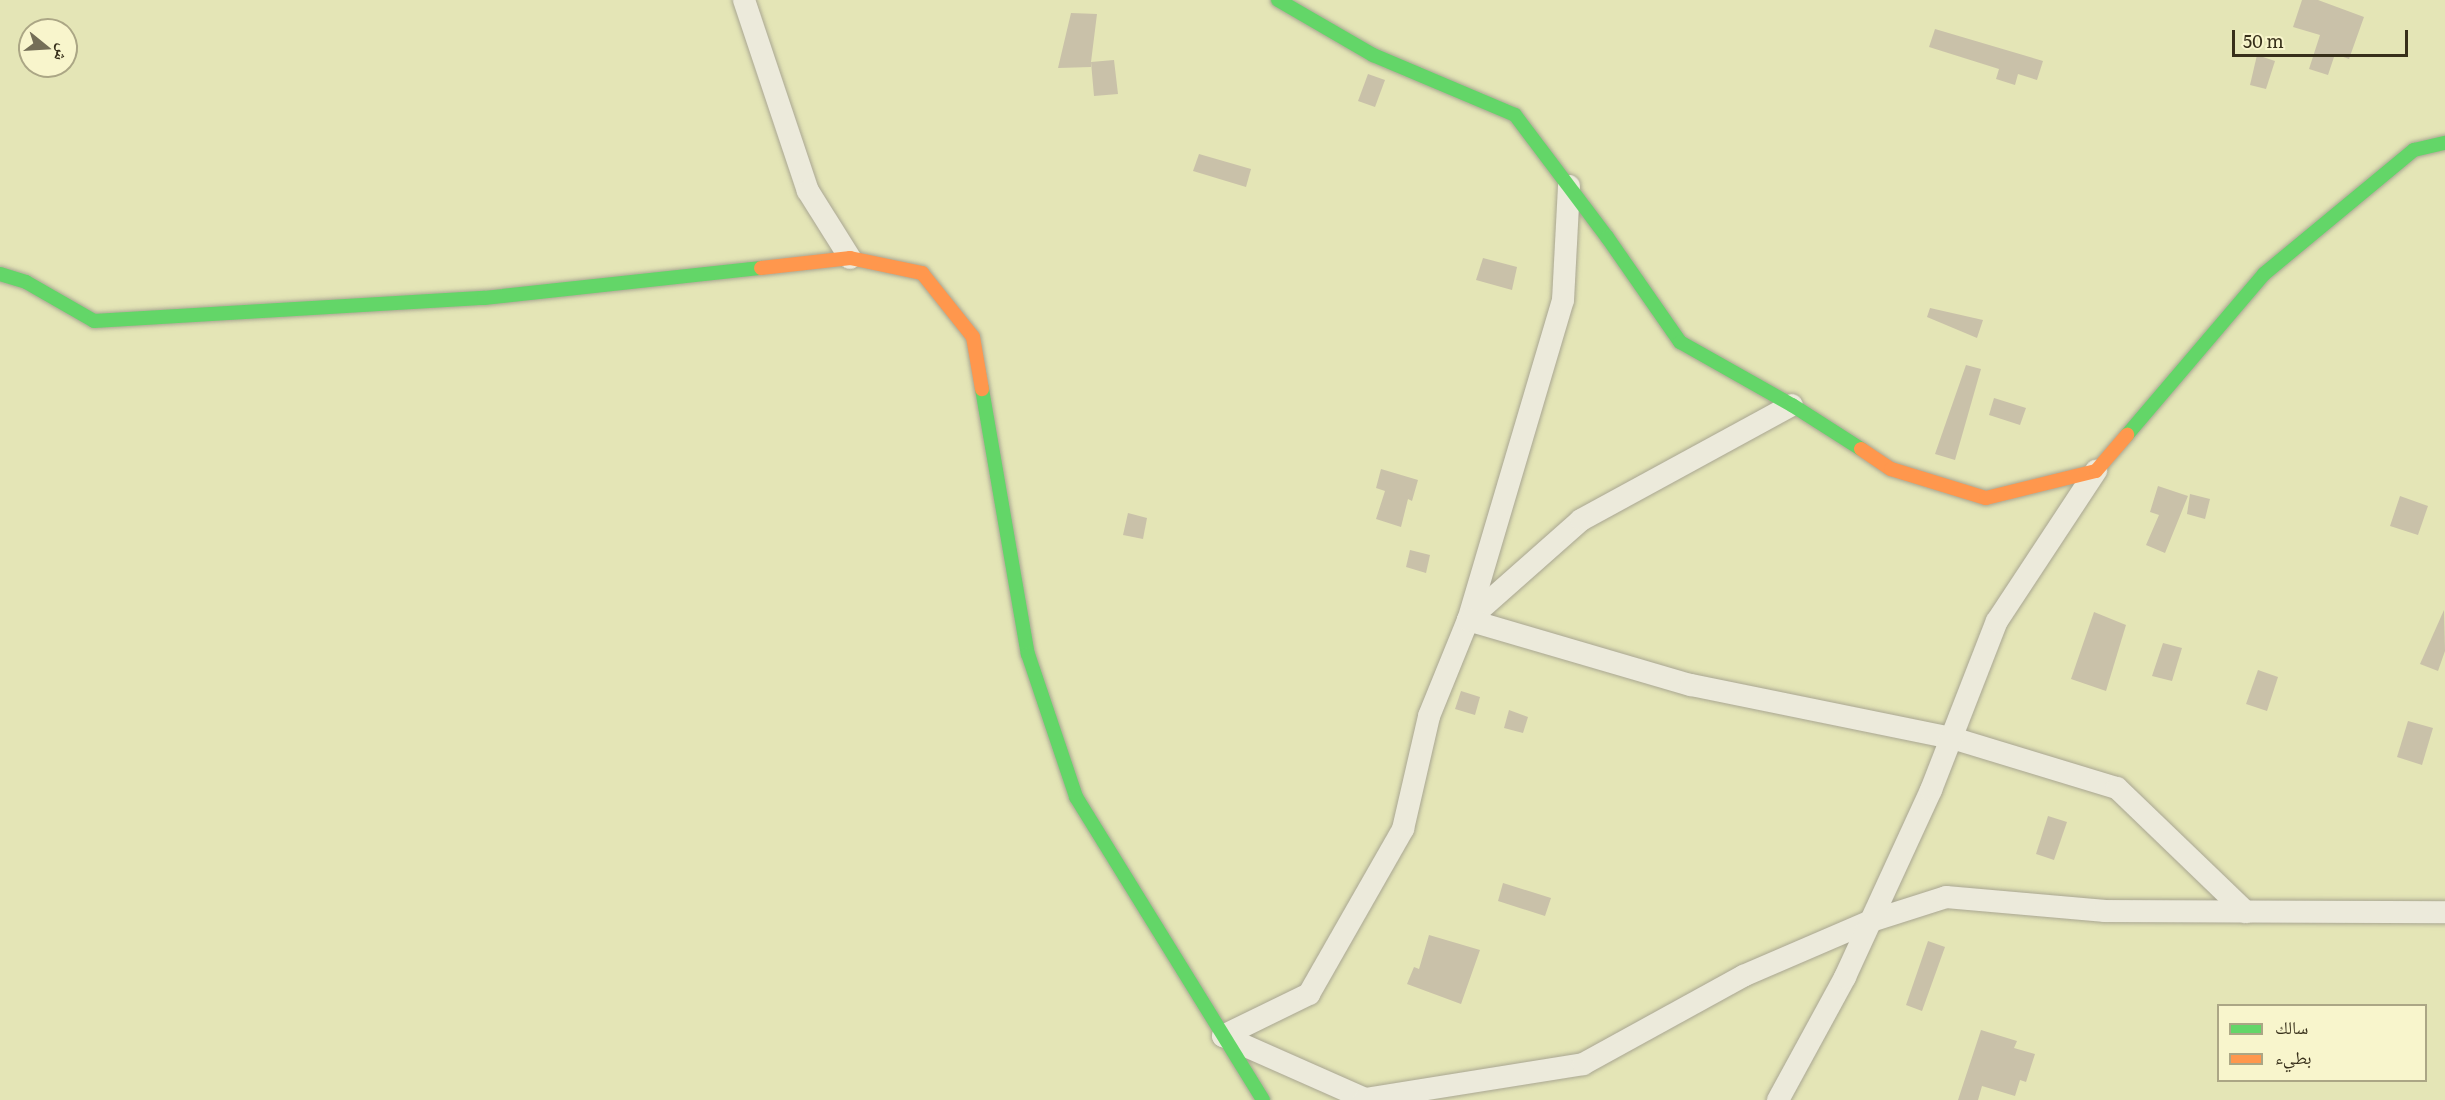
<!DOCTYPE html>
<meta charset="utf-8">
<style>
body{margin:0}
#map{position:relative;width:2445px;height:1100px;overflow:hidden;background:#e5e2c8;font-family:Literata,"Noto Naskh Arabic",serif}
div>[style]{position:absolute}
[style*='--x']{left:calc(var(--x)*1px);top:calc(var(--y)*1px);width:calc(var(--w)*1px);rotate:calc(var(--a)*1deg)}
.farmland>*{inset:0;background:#e4e5b6}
.building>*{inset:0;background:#c9c1a9}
.roads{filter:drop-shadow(0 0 2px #a9a692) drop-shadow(0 0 2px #a9a692)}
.street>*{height:22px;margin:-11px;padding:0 11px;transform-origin:11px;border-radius:11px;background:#eceadb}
.fast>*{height:14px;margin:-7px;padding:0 7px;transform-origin:7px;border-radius:7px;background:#63d668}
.slow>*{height:14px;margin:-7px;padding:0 7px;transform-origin:7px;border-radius:7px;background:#ff974d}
span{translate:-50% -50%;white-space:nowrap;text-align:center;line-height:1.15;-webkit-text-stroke:6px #f8f5cc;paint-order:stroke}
.legend{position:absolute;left:2217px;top:1004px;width:210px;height:78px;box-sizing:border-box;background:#f8f5cc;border:2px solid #aba685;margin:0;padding:8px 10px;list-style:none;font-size:18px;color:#372f1a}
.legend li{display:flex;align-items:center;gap:12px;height:30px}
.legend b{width:30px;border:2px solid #aba685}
.north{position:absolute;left:18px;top:18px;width:60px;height:60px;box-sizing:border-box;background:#f8f5cc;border:2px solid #aba685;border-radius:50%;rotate:108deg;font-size:16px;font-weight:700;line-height:24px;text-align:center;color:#372f1a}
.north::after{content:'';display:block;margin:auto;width:21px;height:27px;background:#746e57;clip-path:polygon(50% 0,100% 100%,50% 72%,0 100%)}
.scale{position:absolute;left:2232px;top:30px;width:176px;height:27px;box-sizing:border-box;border:3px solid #372f1a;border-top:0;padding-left:8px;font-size:18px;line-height:21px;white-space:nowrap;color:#372f1a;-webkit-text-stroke:4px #f8f5cc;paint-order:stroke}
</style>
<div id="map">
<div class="farmland">
<i style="clip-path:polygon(evenodd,0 0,2445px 0,2445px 1100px,0 1100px,0 0,30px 30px,66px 30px,66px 66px,30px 66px,30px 30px,0 0,2218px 1006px,2426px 1006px,2426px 1080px,2218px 1080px,2218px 1006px)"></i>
</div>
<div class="building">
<i style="clip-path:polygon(2302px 0,2318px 0,2364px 17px,2349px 59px,2335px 54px,2328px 75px,2309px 69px,2320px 35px,2293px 27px)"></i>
<i style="clip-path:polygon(1071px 13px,1097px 14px,1091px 62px,1114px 60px,1118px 94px,1094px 96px,1091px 62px,1091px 67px,1058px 68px)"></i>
<i style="clip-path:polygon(1935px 29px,2043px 61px,2037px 80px,2018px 74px,2015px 85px,1996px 79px,1999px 69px,1929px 47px)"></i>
<i style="clip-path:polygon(2257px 55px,2275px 61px,2266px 89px,2250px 85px)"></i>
<i style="clip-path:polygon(1368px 74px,1385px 80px,1375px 107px,1358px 101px)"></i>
<i style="clip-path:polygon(1199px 154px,1251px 169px,1246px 187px,1193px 171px)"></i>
<i style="clip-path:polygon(1483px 258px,1517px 267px,1512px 290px,1476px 280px)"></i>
<i style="clip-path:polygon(1930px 308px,1983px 320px,1977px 338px,1927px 317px)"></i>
<i style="clip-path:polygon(1966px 365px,1981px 369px,1955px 460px,1935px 454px)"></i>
<i style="clip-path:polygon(1994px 398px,2026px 408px,2020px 425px,1989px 415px)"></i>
<i style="clip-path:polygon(1381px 469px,1418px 480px,1412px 501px,1408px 499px,1401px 527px,1376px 519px,1385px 491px,1376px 488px)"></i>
<i style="clip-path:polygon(2158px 486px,2188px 496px,2165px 553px,2146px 545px,2159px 515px,2150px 512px)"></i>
<i style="clip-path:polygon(2190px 494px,2210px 499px,2205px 519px,2187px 514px)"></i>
<i style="clip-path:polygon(2400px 496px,2428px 506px,2418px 535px,2390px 526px)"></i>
<i style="clip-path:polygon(1128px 513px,1147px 518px,1143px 539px,1123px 535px)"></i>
<i style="clip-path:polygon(1410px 550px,1430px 555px,1426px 573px,1406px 567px)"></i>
<i style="clip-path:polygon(2444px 610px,2445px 651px,2438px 671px,2420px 664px)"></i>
<i style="clip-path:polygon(2094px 612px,2126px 625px,2106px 691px,2071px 679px)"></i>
<i style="clip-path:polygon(2163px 643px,2182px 648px,2172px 681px,2152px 676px)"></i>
<i style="clip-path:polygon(2258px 670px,2278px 677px,2267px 711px,2246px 704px)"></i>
<i style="clip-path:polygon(1461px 691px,1480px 697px,1475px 715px,1455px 709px)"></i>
<i style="clip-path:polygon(1509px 710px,1528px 717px,1523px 733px,1504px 728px)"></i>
<i style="clip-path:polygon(2408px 721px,2433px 728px,2422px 765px,2397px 757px)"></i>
<i style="clip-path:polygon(2048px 816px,2067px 822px,2054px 860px,2036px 854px)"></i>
<i style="clip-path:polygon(1503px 883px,1551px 898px,1545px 916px,1498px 901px)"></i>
<i style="clip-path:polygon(1429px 935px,1480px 950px,1461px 1004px,1407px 984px,1414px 967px,1419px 969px)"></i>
<i style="clip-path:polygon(1928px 941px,1945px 947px,1922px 1011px,1906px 1005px)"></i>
<i style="clip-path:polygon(1981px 1030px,2017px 1041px,2014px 1048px,2035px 1054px,2026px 1082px,2020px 1080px,2015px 1096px,1982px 1086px,1978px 1100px,1958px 1100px)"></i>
</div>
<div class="roads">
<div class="street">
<i style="--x:744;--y:0;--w:201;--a:71.5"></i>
<i style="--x:808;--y:191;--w:79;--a:57.9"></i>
<i style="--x:1569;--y:186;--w:114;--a:93"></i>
<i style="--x:1563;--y:300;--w:334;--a:106.5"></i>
<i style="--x:1468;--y:620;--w:151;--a:-41.5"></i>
<i style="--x:1581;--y:520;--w:240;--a:-28.6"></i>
<i style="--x:1223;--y:1036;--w:96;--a:-26"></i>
<i style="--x:1309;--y:994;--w:190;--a:-60.3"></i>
<i style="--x:1403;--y:829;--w:116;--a:-77"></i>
<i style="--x:1429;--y:716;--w:104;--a:-67.9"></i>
<i style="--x:1468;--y:620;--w:232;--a:16.3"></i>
<i style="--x:1691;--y:685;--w:266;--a:11.5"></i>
<i style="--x:1952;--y:738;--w:172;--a:16.9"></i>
<i style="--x:2117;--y:788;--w:179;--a:43.9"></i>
<i style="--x:1223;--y:1036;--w:155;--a:23.9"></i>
<i style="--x:1365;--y:1099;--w:221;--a:-9.1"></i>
<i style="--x:1583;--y:1064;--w:183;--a:-28.8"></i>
<i style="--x:1743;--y:976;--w:139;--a:-23.3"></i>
<i style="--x:1871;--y:921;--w:79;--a:-17.7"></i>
<i style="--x:1946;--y:897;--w:160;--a:5"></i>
<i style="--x:2105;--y:911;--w:340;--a:0.2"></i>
<i style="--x:1778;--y:1100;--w:140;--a:-61.4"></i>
<i style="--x:1845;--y:977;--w:206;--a:-65.3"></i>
<i style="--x:1931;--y:790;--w:181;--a:-68.7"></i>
<i style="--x:1997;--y:621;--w:180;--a:-56.6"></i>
</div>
<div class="fast">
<i style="--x:1278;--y:0;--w:110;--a:30.1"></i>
<i style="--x:1373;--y:55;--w:154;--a:22.9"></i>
<i style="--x:1515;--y:115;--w:153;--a:53"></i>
<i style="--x:1607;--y:237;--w:128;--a:55.2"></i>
<i style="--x:1680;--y:342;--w:129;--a:29.4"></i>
<i style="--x:1792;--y:405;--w:82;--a:32.5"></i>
<i style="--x:0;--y:274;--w:27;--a:17"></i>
<i style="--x:26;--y:282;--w:78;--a:29.8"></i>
<i style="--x:94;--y:321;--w:391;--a:-3.4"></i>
<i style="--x:484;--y:298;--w:279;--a:-6.2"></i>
<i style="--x:982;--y:389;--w:269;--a:80.2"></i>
<i style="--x:1028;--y:654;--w:151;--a:71.4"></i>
<i style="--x:1076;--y:797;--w:356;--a:58.3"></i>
<i style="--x:2127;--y:435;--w:211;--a:-49.6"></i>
<i style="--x:2264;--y:274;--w:195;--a:-39.6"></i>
<i style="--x:2414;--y:150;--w:32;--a:-13"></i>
</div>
<div class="slow">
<i style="--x:761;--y:268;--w:90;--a:-6.4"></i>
<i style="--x:850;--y:258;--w:74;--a:11.8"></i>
<i style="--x:922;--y:273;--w:82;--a:51.4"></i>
<i style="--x:973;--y:337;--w:53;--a:80.2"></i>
<i style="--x:1861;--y:449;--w:36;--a:34"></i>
<i style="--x:1891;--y:469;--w:99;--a:17"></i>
<i style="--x:1986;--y:498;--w:113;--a:-13.8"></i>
<i style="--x:2096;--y:471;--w:48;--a:-49.3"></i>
</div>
</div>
<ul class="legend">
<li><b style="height:8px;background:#63d668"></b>سالك</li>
<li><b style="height:8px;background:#ff974d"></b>بطيء</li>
</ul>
<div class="north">ش</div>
<div class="scale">50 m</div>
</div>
